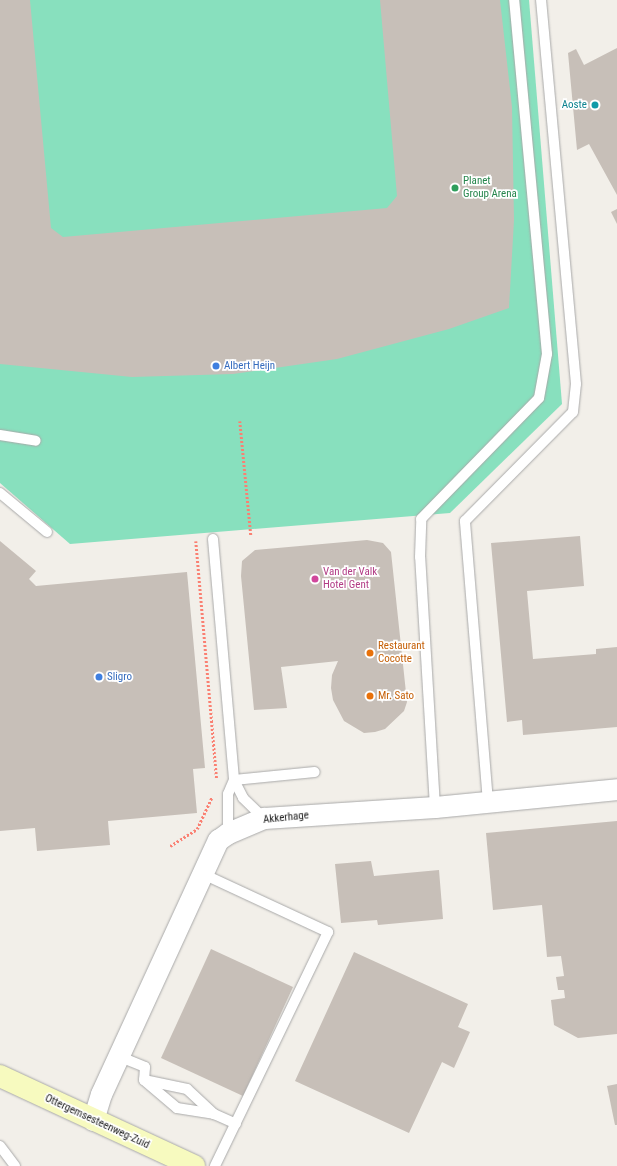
<!DOCTYPE html>
<style>
body{margin:0}
#map{position:relative;width:617px;height:1166px;overflow:hidden;background:#f2efe9;font-family:"Roboto Condensed",sans-serif}
div>[style]{position:absolute}
[style*='--x']{left:calc(var(--x)*1px);top:calc(var(--y)*1px);width:calc(var(--w)*1px);rotate:calc(var(--a)*1deg)}
.pitch>*{inset:0;background:#88e0be}
.building>*{inset:0;background:#c7bfb8}
.path>*{height:2.5px;margin-top:-1.25px;transform-origin:0;background:repeating-linear-gradient(90deg,#fa8072 0 2px,transparent 0 4px)}
.roads{filter:drop-shadow(0 0 1px #a9a9a9) drop-shadow(0 0 1px #a9a9a9)}
.lane>*{height:10px;margin:-5px;padding:0 5px;transform-origin:5px;border-radius:5px;background:#fff}
.street>*{height:21px;margin:-10.5px;padding:0 10.5px;transform-origin:10.5px;border-radius:10.5px;background:#fff}
.secondary>*{height:22px;margin:-11px;padding:0 11px;transform-origin:11px;border-radius:11px;background:#f7fabf}
.dots>*{width:11px;height:11px;translate:-50% -50%;box-sizing:border-box;border:2px solid #fff;border-radius:50%}
span{translate:-50% -50%;white-space:nowrap;text-align:center;line-height:1.15;-webkit-text-stroke:3.5px #fff;paint-order:stroke}
.culture-label{font-size:11px;color:#0d838f}
.right{translate:-100% -50%;text-align:right}
.leisure-label{font-size:11px;color:#27864d}
.left{translate:0 -50%;text-align:left}
.shop-label{font-size:11px;color:#366cbe}
.hotel-label{font-size:11px;color:#b23c85}
.food-label{font-size:11px;color:#c56008}
.street-label{font-size:11px;color:#222}
</style>
<div id="map">
<div class="pitch">
<i style="clip-path:polygon(0 0,529px 0,562px 404px,450px 513px,70px 544px,0 483px)"></i>
</div>
<div class="building">
<i style="clip-path:polygon(0 0,30px 0,51px 228px,63px 237px,387px 208px,397px 196px,380px 0,500px 0,512px 107px,514px 220px,509px 308px,449px 329px,337px 359px,233px 374px,132px 377px,0 364px)"></i>
<i style="clip-path:polygon(617px 48px,617px 195px,589px 144px,577px 150px,568px 53px,576px 49px,584px 65px)"></i>
<i style="clip-path:polygon(617px 209px,617px 224px,611px 212px)"></i>
<i style="clip-path:polygon(580px 536px,584px 586px,527px 591px,533px 659px,596px 654px,596px 649px,617px 647px,617px 727px,523px 735px,522px 720px,507px 722px,491px 543px)"></i>
<i style="clip-path:polygon(367px 540px,383px 543px,391px 552px,407px 702px,404px 711px,385px 729px,375px 732px,364px 733px,344px 721px,333px 700px,331px 688px,332px 675px,338px 661px,281px 667px,287px 708px,254px 710px,241px 576px,242px 561px,255px 550px)"></i>
<i style="clip-path:polygon(0 541px,36px 571px,29px 579px,36px 586px,187px 572px,205px 768px,193px 769px,197px 813px,108px 821px,110px 845px,37px 851px,35px 828px,0 831px)"></i>
<i style="clip-path:polygon(617px 821px,617px 1034px,578px 1038px,554px 1025px,551px 1000px,565px 998px,564px 990px,558px 990px,556px 977px,564px 976px,561px 956px,547px 957px,542px 905px,493px 910px,486px 833px)"></i>
<i style="clip-path:polygon(371px 861px,374px 876px,439px 870px,443px 919px,378px 925px,377px 920px,341px 923px,335px 864px)"></i>
<i style="clip-path:polygon(211px 949px,293px 987px,243px 1096px,161px 1058px)"></i>
<i style="clip-path:polygon(354px 952px,468px 1004px,458px 1027px,470px 1032px,454px 1068px,442px 1062px,409px 1133px,295px 1081px)"></i>
<i style="clip-path:polygon(617px 1084px,617px 1125px,615px 1125px,607px 1086px)"></i>
</div>
<div class="path">
<i style="--x:240;--y:421;--w:116;--a:84.5"></i>
<i style="--x:196;--y:541;--w:239;--a:85"></i>
<i style="--x:170;--y:846;--w:32;--a:-32"></i>
<i style="--x:197;--y:829;--w:35;--a:-65"></i>
</div>
<div class="roads">
<div class="lane">
<i style="--x:0;--y:435;--w:36;--a:9"></i>
<i style="--x:0;--y:493;--w:61;--a:39.7"></i>
<i style="--x:213;--y:539;--w:242;--a:85"></i>
<i style="--x:234;--y:780;--w:20;--a:63"></i>
<i style="--x:243;--y:798;--w:29;--a:44"></i>
<i style="--x:234;--y:780;--w:81;--a:-5.6"></i>
<i style="--x:488;--y:802;--w:282;--a:-94.7"></i>
<i style="--x:465;--y:521;--w:153;--a:-45.3"></i>
<i style="--x:573;--y:412;--w:28;--a:-84"></i>
<i style="--x:576;--y:384;--w:386;--a:-95.2"></i>
<i style="--x:435;--y:807;--w:250;--a:-93.4"></i>
<i style="--x:420;--y:557;--w:38;--a:-88"></i>
<i style="--x:421;--y:519;--w:169;--a:-45.7"></i>
<i style="--x:539;--y:398;--w:45;--a:-79.7"></i>
<i style="--x:547;--y:354;--w:356;--a:-95.3"></i>
<i style="--x:228;--y:833;--w:39;--a:-90"></i>
<i style="--x:228;--y:794;--w:15;--a:-67"></i>
<i style="--x:203;--y:874;--w:138;--a:24.9"></i>
<i style="--x:328;--y:932;--w:260;--a:115.8"></i>
<i style="--x:118;--y:1056;--w:29;--a:22"></i>
<i style="--x:145;--y:1067;--w:13;--a:94"></i>
<i style="--x:144;--y:1080;--w:44;--a:11.8"></i>
<i style="--x:187;--y:1089;--w:37;--a:43"></i>
<i style="--x:214;--y:1114;--w:24;--a:24"></i>
<i style="--x:145;--y:1081;--w:42;--a:40.2"></i>
<i style="--x:177;--y:1108;--w:37;--a:9"></i>
<i style="--x:0;--y:1146;--w:25;--a:53"></i>
</div>
<div class="street">
<i style="--x:93;--y:1120;--w:27;--a:-73"></i>
<i style="--x:101;--y:1094;--w:280;--a:-65.3"></i>
<i style="--x:218;--y:840;--w:12;--a:-35"></i>
<i style="--x:228;--y:833;--w:39;--a:-23"></i>
<i style="--x:264;--y:818;--w:171;--a:-3.7"></i>
<i style="--x:435;--y:807;--w:183;--a:-5.6"></i>
</div>
<div class="secondary">
<i style="--x:0;--y:1076;--w:214;--a:24.9"></i>
</div>
</div>
<div class="dots">
<i style="left:595px;top:105px;background:#0f9aa8"></i>
<i style="left:455px;top:188px;background:#2e9e5b"></i>
<i style="left:216px;top:366px;background:#3f7fe0"></i>
<i style="left:315px;top:579px;background:#d1479c"></i>
<i style="left:370px;top:653px;background:#e8710a"></i>
<i style="left:99px;top:677px;background:#3f7fe0"></i>
<i style="left:370px;top:696px;background:#e8710a"></i>
</div>
<div class="culture-label">
<span class="right" style="left:587px;top:105px">Aoste</span>
</div>
<div class="leisure-label">
<span class="left" style="left:463px;top:188px">Planet<br>Group Arena</span>
</div>
<div class="shop-label">
<span class="left" style="left:224px;top:366px">Albert Heijn</span>
<span class="left" style="left:107px;top:677px">Sligro</span>
</div>
<div class="hotel-label">
<span class="left" style="left:323px;top:579px">Van der Valk<br>Hotel Gent</span>
</div>
<div class="food-label">
<span class="left" style="left:378px;top:653px">Restaurant<br>Cocotte</span>
<span class="left" style="left:378px;top:696px">Mr. Sato</span>
</div>
<div class="street-label">
<span style="left:286px;top:818px;rotate:-6deg">Akkerhage</span>
<span style="left:97px;top:1122px;rotate:25deg">Ottergemsesteenweg-Zuid</span>
</div>
</div>
